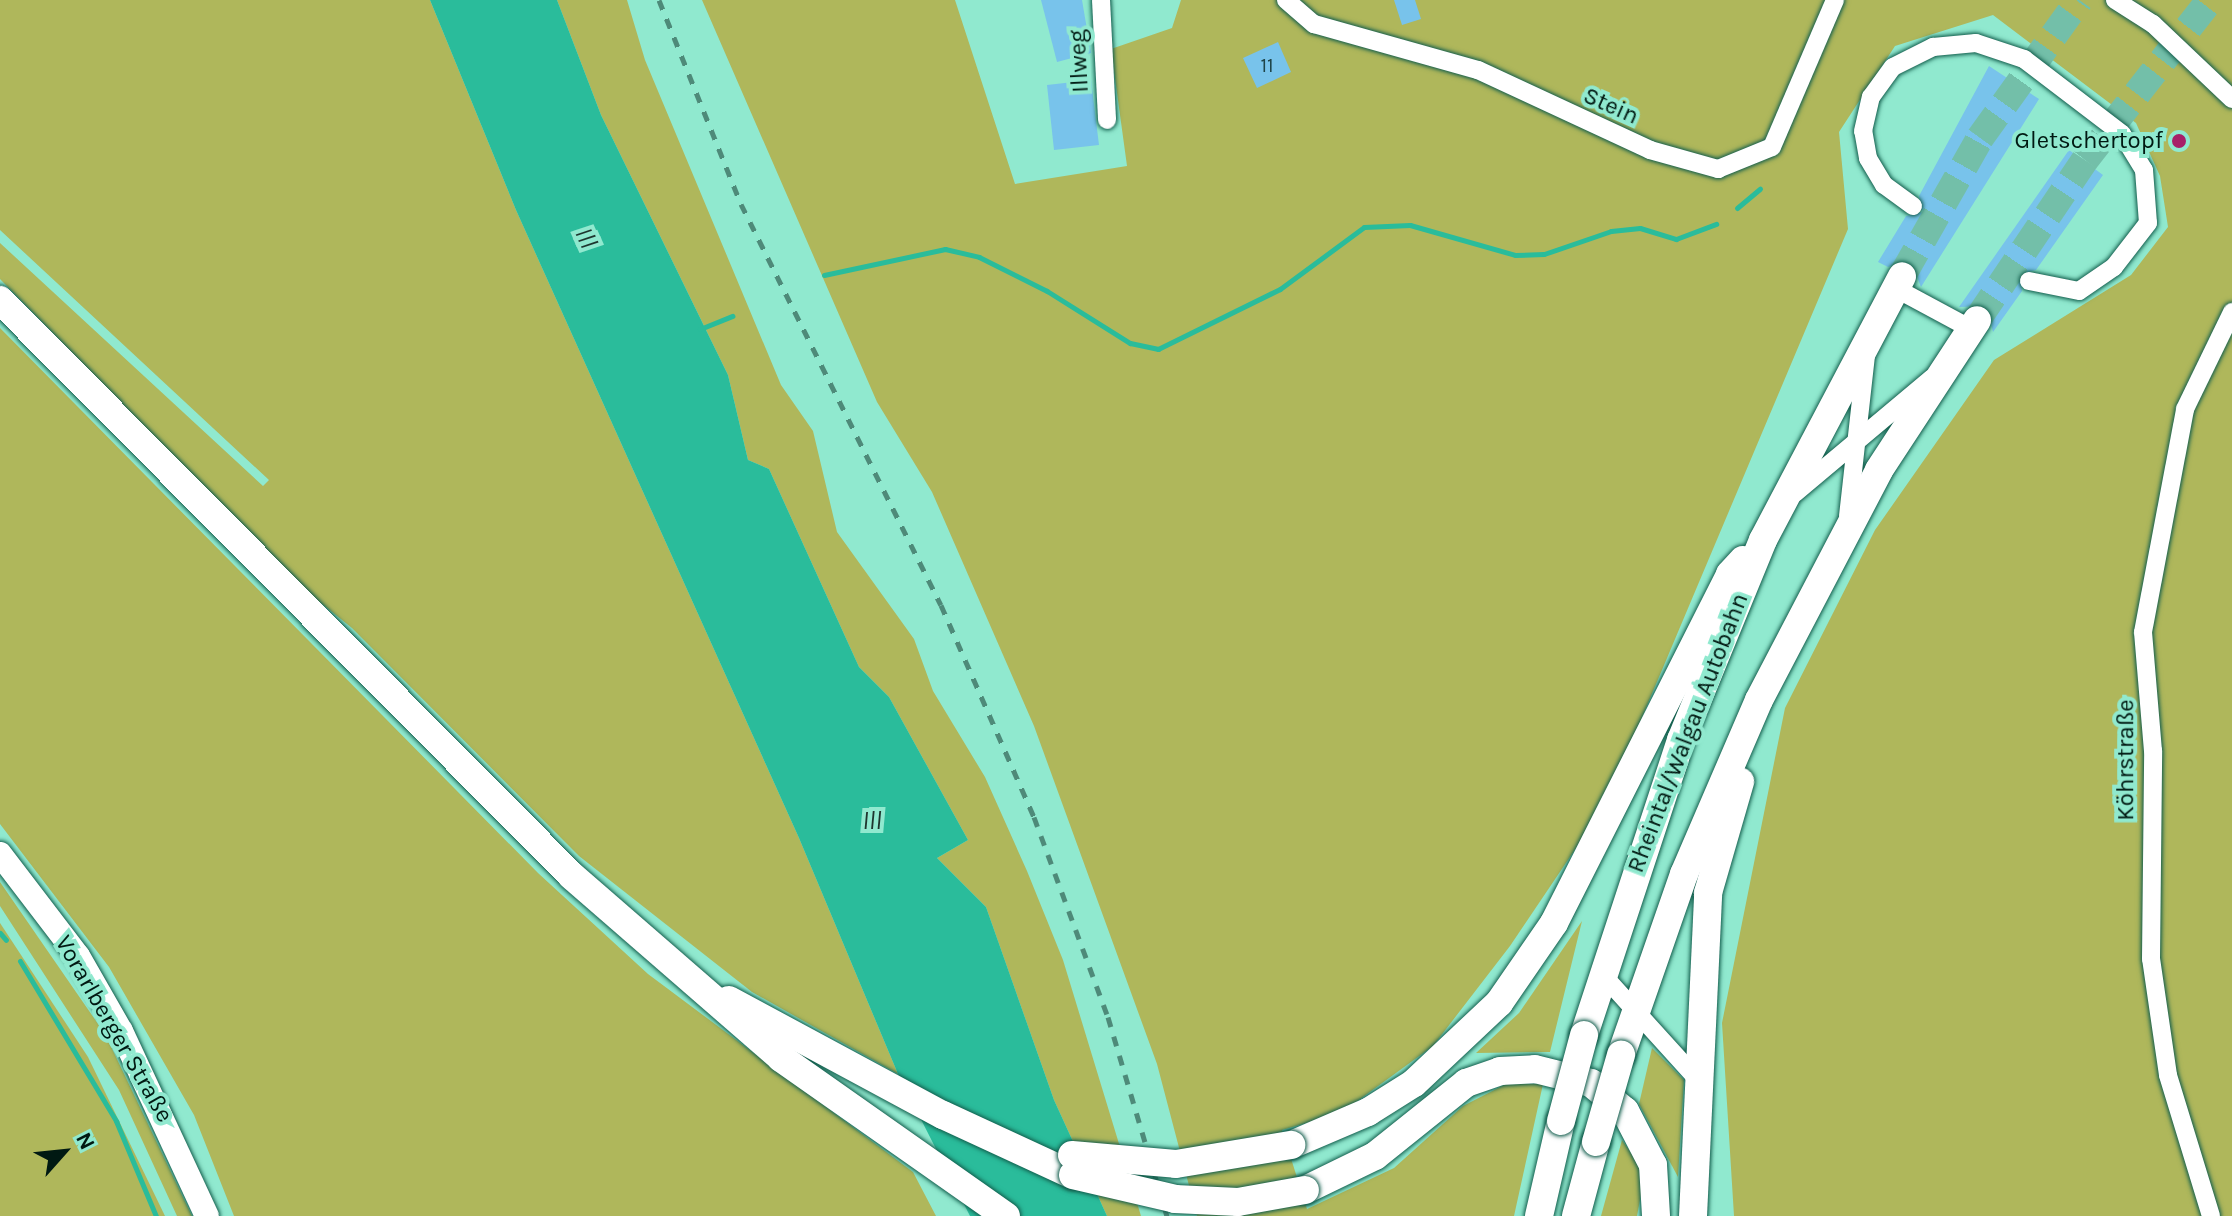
<!DOCTYPE html>
<meta charset="utf-8">
<style>
body{margin:0}
#map{position:relative;width:2232px;height:1216px;overflow:hidden;background:#90e9cf;font-family:Karla,sans-serif}
div>[style]{position:absolute}
[style*='--x']{left:calc(var(--x)*1px);top:calc(var(--y)*1px);width:calc(var(--w)*1px);rotate:calc(var(--a)*1deg)}
.green>*{inset:0;background:#afb75b}
.water>*{inset:0;background:#2abc9b}
.stream>*{height:5px;margin:-2.5px;padding:0 2.5px;transform-origin:2.5px;border-radius:2.5px;background:#2abc9b}
.building>*{inset:0;background:#78c3eb}
.highway-tunnel>*{height:28px;margin-top:-14px;transform-origin:0;background:repeating-linear-gradient(90deg,#73bfa9 0 28px,transparent 0 42px)}
.roads{filter:drop-shadow(0 0 2px #125d4c) drop-shadow(0 0 2px #125d4c)}
.minor>*{height:18px;margin:-9px;padding:0 9px;transform-origin:9px;border-radius:9px;background:#fff}
.major>*{height:24px;margin:-12px;padding:0 12px;transform-origin:12px;border-radius:12px;background:#fff}
.highway>*{height:28px;margin:-14px;padding:0 14px;transform-origin:14px;border-radius:14px;background:#fff}
.rail>*{height:5px;margin-top:-2.5px;transform-origin:0;background:repeating-linear-gradient(90deg,#4e8a79 0 10px,transparent 0 20px)}
.bridges{filter:drop-shadow(0 0 2px #125d4c) drop-shadow(0 0 2px #125d4c)}
.highway-bridge>*{height:28px;margin:-14px;padding:0 14px;transform-origin:14px;border-radius:14px;background:#fff}
.dots>*{width:22px;height:22px;translate:-50% -50%;box-sizing:border-box;border:4px solid #90e9cf;border-radius:50%}
span{translate:-50% -50%;white-space:nowrap;text-align:center;line-height:1.15;-webkit-text-stroke:8px #90e9cf;paint-order:stroke}
.number-label{font-size:20px;color:#1e4448}
.number-label span{-webkit-text-stroke-width:0}
.street-label{font-size:24px;color:#001912}
.poi-label{font-size:24px;color:#001912}
.right{translate:-100% -50%;text-align:right}
.water-label{font-size:26px;color:#1e352e;font-style:italic}
.north{position:absolute;left:24px;top:1112px;width:80px;height:80px;-webkit-text-stroke:6px #90e9cf;paint-order:stroke;rotate:63deg;font-size:22px;font-weight:700;line-height:32px;text-align:center;color:#001912}
.north::after{content:'';display:block;margin:auto;width:28px;height:36px;background:#001912;clip-path:polygon(50% 0,100% 100%,50% 72%,0 100%)}
</style>
<div id="map">
<div class="green">
<i style="clip-path:polygon(0 0,430px 0,516px 210px,799px 838px,898px 1074px,752px 992px,579px 856px,352px 628px,306px 591px,0 279px,0 243px,263px 486px,269px 480px,0 230px)"></i>
<i style="clip-path:polygon(557px 0,627px 0,645px 60px,781px 385px,813px 431px,837px 532px,914px 639px,933px 691px,985px 777px,1027px 871px,1063px 960px,1141px 1216px,1107px 1216px,1054px 1100px,986px 907px,937px 858px,968px 840px,889px 697px,859px 667px,769px 469px,748px 460px,728px 375px,601px 115px)"></i>
<i style="clip-path:polygon(702px 0,955px 0,1015px 184px,1127px 166px,1111px 49px,1172px 28px,1181px 0,2232px 0,2232px 1216px,1734px 1216px,1722px 1023px,1785px 708px,1875px 530px,1994px 360px,2131px 275px,2168px 227px,2160px 176px,2136px 123px,1993px 15px,1895px 46px,1839px 132px,1848px 229px,1605px 805px,1510px 946px,1433px 1046px,1341px 1113px,1282px 1130px,1307px 1209px,1394px 1168px,1463px 1106px,1506px 1084px,1543px 1084px,1514px 1216px,1197px 1216px,1157px 1064px,1034px 726px,932px 492px,877px 402px)"></i>
<i style="clip-path:polygon(0 328px,538px 873px,648px 974px,913px 1172px,936px 1216px,234px 1216px,194px 1115px,109px 967px,0 824px)"></i>
<i style="clip-path:polygon(0 882px,105px 1034px,192px 1216px,177px 1216px,119px 1090px,0 906px)"></i>
<i style="clip-path:polygon(1582px 921px,1550px 1052px,1476px 1053px,1519px 1013px)"></i>
<i style="clip-path:polygon(0 923px,88px 1057px,165px 1216px,0 1216px)"></i>
<i style="clip-path:polygon(1652px 1048px,1684px 1080px,1678px 1177px,1639px 1104px)"></i>
<i style="clip-path:polygon(1622px 1140px,1645px 1173px,1637px 1216px,1601px 1216px)"></i>
</div>
<div class="water">
<i style="clip-path:polygon(430px 0,557px 0,601px 115px,728px 375px,748px 460px,769px 469px,859px 667px,889px 697px,968px 840px,937px 858px,986px 907px,1054px 1100px,1107px 1216px,970px 1216px,898px 1074px,799px 838px,516px 210px)"></i>
</div>
<div class="stream">
<i style="--x:1737;--y:208;--w:30;--a:-40"></i>
<i style="--x:824;--y:275;--w:124;--a:-12.1"></i>
<i style="--x:945;--y:249;--w:35;--a:13"></i>
<i style="--x:979;--y:257;--w:76;--a:26.6"></i>
<i style="--x:1047;--y:291;--w:98;--a:32.1"></i>
<i style="--x:1130;--y:343;--w:29;--a:12"></i>
<i style="--x:1158;--y:349;--w:136;--a:-26.2"></i>
<i style="--x:1280;--y:289;--w:104;--a:-36.4"></i>
<i style="--x:1364;--y:227;--w:46;--a:-2.5"></i>
<i style="--x:1410;--y:225;--w:109;--a:15.9"></i>
<i style="--x:1515;--y:255;--w:29;--a:-2"></i>
<i style="--x:1544;--y:254;--w:71;--a:-18.9"></i>
<i style="--x:1611;--y:231;--w:29;--a:-6"></i>
<i style="--x:1640;--y:228;--w:38;--a:17"></i>
<i style="--x:1676;--y:239;--w:43;--a:-20.6"></i>
<i style="--x:700;--y:329;--w:35;--a:-22"></i>
<i style="--x:0;--y:933;--w:9;--a:49"></i>
<i style="--x:20;--y:961;--w:187;--a:59"></i>
<i style="--x:116;--y:1121;--w:103;--a:67.2"></i>
</div>
<div class="building">
<i style="clip-path:polygon(1041px 0,1082px 0,1091px 53px,1057px 62px)"></i>
<i style="clip-path:polygon(1394px 0,1415px 0,1421px 19px,1402px 25px)"></i>
<i style="clip-path:polygon(1278px 42px,1291px 72px,1257px 88px,1243px 58px)"></i>
<i style="clip-path:polygon(1989px 66px,2039px 99px,1921px 287px,1911px 261px,1888px 267px,1878px 262px,1906px 216px,1923px 212px,1919px 196px)"></i>
<i style="clip-path:polygon(1091px 80px,1099px 145px,1054px 150px,1047px 85px)"></i>
<i style="clip-path:polygon(2069px 150px,2103px 175px,2036px 270px,2020px 274px,2022px 291px,1993px 332px,1987px 306px,1959px 307px)"></i>
</div>
<div class="highway-tunnel">
<i style="--x:1902;--y:276;--w:159;--a:-60.5"></i>
<i style="--x:1980;--y:138;--w:170;--a:-54.3"></i>
<i style="--x:1977;--y:320;--w:193;--a:-56"></i>
<i style="--x:2085;--y:160;--w:203;--a:-52"></i>
</div>
<div class="roads">
<div class="minor">
<i style="--x:1101;--y:0;--w:120;--a:87.1"></i>
<i style="--x:1286;--y:0;--w:37;--a:41"></i>
<i style="--x:1314;--y:24;--w:170;--a:15.7"></i>
<i style="--x:1478;--y:70;--w:190;--a:24.9"></i>
<i style="--x:1650;--y:150;--w:71;--a:15.6"></i>
<i style="--x:1718;--y:169;--w:58;--a:-22.2"></i>
<i style="--x:1772;--y:147;--w:160;--a:-66.8"></i>
<i style="--x:2115;--y:0;--w:45;--a:32.3"></i>
<i style="--x:2153;--y:24;--w:109;--a:43.5"></i>
<i style="--x:1913;--y:206;--w:36;--a:-144"></i>
<i style="--x:1884;--y:185;--w:31;--a:-121"></i>
<i style="--x:1868;--y:158;--w:27;--a:-100"></i>
<i style="--x:1863;--y:131;--w:35;--a:-77"></i>
<i style="--x:1871;--y:97;--w:37;--a:-54"></i>
<i style="--x:1893;--y:67;--w:45;--a:-26.6"></i>
<i style="--x:1933;--y:47;--w:43;--a:-5.3"></i>
<i style="--x:1976;--y:43;--w:51;--a:18.4"></i>
<i style="--x:2024;--y:59;--w:123;--a:37.4"></i>
<i style="--x:2122;--y:134;--w:42;--a:58.6"></i>
<i style="--x:2144;--y:170;--w:53;--a:85.7"></i>
<i style="--x:2148;--y:223;--w:56;--a:127.7"></i>
<i style="--x:2114;--y:267;--w:42;--a:145.6"></i>
<i style="--x:2079;--y:291;--w:51;--a:-168.7"></i>
<i style="--x:1895;--y:288;--w:86;--a:28.3"></i>
<i style="--x:1795;--y:493;--w:179;--a:-40"></i>
<i style="--x:1848;--y:516;--w:162;--a:-83.6"></i>
<i style="--x:1602;--y:974;--w:143;--a:47.8"></i>
<i style="--x:2211;--y:1216;--w:147;--a:-107"></i>
<i style="--x:2168;--y:1075;--w:117;--a:-98.3"></i>
<i style="--x:2151;--y:959;--w:208;--a:-89.4"></i>
<i style="--x:2153;--y:751;--w:119;--a:-94.8"></i>
<i style="--x:2143;--y:632;--w:227;--a:-79.3"></i>
<i style="--x:2185;--y:409;--w:108;--a:-64.1"></i>
</div>
<div class="major">
<i style="--x:0;--y:854;--w:128;--a:52.6"></i>
<i style="--x:78;--y:956;--w:86;--a:60.2"></i>
<i style="--x:121;--y:1031;--w:204;--a:65.1"></i>
</div>
<div class="highway">
<i style="--x:0;--y:300;--w:812;--a:45.2"></i>
<i style="--x:572;--y:876;--w:277;--a:41"></i>
<i style="--x:781;--y:1058;--w:275;--a:35.1"></i>
<i style="--x:729;--y:1000;--w:243;--a:28.3"></i>
<i style="--x:943;--y:1115;--w:143;--a:24.8"></i>
<i style="--x:1584;--y:1035;--w:311;--a:-71.8"></i>
<i style="--x:1681;--y:740;--w:216;--a:-67.7"></i>
<i style="--x:1763;--y:540;--w:298;--a:-62.2"></i>
<i style="--x:1621;--y:1055;--w:192;--a:-70.8"></i>
<i style="--x:1684;--y:874;--w:189;--a:-66.7"></i>
<i style="--x:1759;--y:700;--w:259;--a:-62.4"></i>
<i style="--x:1879;--y:470;--w:179;--a:-56.8"></i>
<i style="--x:1291;--y:1145;--w:84;--a:-23.2"></i>
<i style="--x:1368;--y:1112;--w:54;--a:-32.2"></i>
<i style="--x:1414;--y:1083;--w:117;--a:-43.3"></i>
<i style="--x:1499;--y:1003;--w:97;--a:-55.5"></i>
<i style="--x:1554;--y:923;--w:391;--a:-63.2"></i>
<i style="--x:1730;--y:574;--w:19;--a:-47"></i>
<i style="--x:1305;--y:1190;--w:78;--a:-25.9"></i>
<i style="--x:1375;--y:1156;--w:117;--a:-38.7"></i>
<i style="--x:1466;--y:1083;--w:36;--a:-19"></i>
<i style="--x:1500;--y:1071;--w:35;--a:-3"></i>
<i style="--x:1535;--y:1069;--w:58;--a:14"></i>
<i style="--x:1591;--y:1083;--w:44;--a:39.5"></i>
<i style="--x:1625;--y:1111;--w:61;--a:62.6"></i>
<i style="--x:1653;--y:1165;--w:51;--a:86.6"></i>
<i style="--x:1539;--y:1216;--w:98;--a:-77"></i>
<i style="--x:1576;--y:1216;--w:77;--a:-74.9"></i>
<i style="--x:1693;--y:1216;--w:323;--a:-87.3"></i>
<i style="--x:1708;--y:893;--w:116;--a:-73.9"></i>
</div>
</div>
<div class="rail">
<i style="--x:659;--y:0;--w:220;--a:68.1"></i>
<i style="--x:741;--y:204;--w:448;--a:63.5"></i>
<i style="--x:941;--y:605;--w:232;--a:66.3"></i>
<i style="--x:1034;--y:817;--w:213;--a:69.7"></i>
<i style="--x:1108;--y:1017;--w:208;--a:73.5"></i>
</div>
<div class="bridges">
<div class="highway-bridge">
<i style="--x:1561;--y:1121;--w:89;--a:-75"></i>
<i style="--x:1596;--y:1142;--w:91;--a:-74"></i>
<i style="--x:1072;--y:1155;--w:104;--a:4.9"></i>
<i style="--x:1176;--y:1164;--w:117;--a:-9.4"></i>
<i style="--x:1073;--y:1175;--w:105;--a:13.2"></i>
<i style="--x:1175;--y:1199;--w:63;--a:2.7"></i>
<i style="--x:1238;--y:1202;--w:68;--a:-10.2"></i>
</div>
</div>
<div class="dots">
<i style="left:2179px;top:141px;background:#a72069"></i>
</div>
<div class="number-label">
<span style="left:1267px;top:65px">11</span>
</div>
<div class="street-label">
<span style="left:1079px;top:61px;rotate:-93deg">Illweg</span>
<span style="left:1611px;top:106px;rotate:24deg">Stein</span>
<span style="left:1688px;top:733px;rotate:-69deg">Rheintal/Walgau Autobahn</span>
<span style="left:2126px;top:760px;rotate:-90deg">Köhrstraße</span>
<span style="left:114px;top:1029px;rotate:60deg">Vorarlberger Straße</span>
</div>
<div class="poi-label">
<span class="right" style="left:2163px;top:141px">Gletschertopf</span>
</div>
<div class="water-label">
<span style="left:586px;top:238px;rotate:66deg">Ill</span>
<span style="left:872px;top:821px">Ill</span>
</div>
<div class="north">N</div>
</div>
